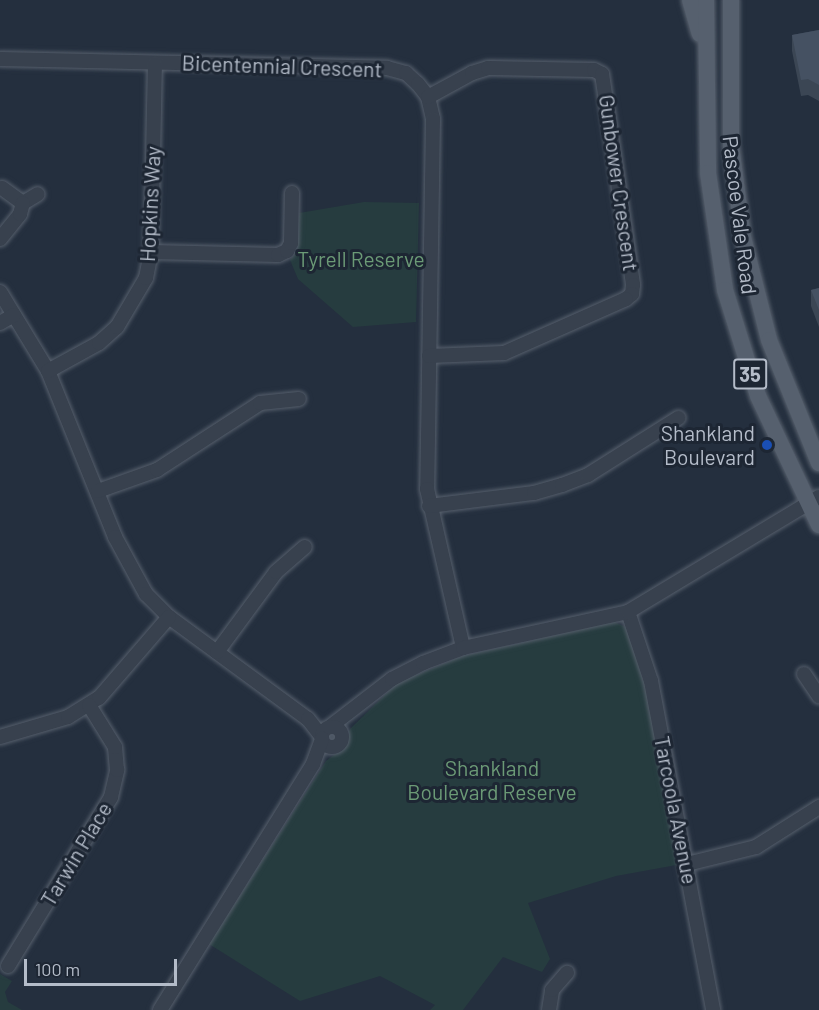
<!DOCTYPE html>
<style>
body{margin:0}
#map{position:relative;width:819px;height:1010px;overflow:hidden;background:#242f3e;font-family:Barlow,sans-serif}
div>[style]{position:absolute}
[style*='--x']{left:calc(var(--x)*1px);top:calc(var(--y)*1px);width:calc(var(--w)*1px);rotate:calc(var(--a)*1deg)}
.green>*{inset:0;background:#263c3f}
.roads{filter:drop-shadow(0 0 2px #565f6c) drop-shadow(0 0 2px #565f6c)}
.minor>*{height:14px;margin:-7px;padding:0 7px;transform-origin:7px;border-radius:7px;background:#38414e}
.minor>.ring{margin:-7px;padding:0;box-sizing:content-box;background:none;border:14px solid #38414e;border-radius:50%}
.major>*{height:16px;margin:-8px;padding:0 8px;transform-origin:8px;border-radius:8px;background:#56606e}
.wall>*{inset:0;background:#3b4654}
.building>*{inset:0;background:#455162}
.dots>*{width:16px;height:16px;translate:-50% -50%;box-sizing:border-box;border:3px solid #1d2633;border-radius:50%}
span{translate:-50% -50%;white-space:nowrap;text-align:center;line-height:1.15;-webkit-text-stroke:6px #1d2633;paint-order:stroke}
.shield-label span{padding:2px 4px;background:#1d2633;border:2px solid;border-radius:4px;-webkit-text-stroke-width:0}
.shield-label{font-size:20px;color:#b4bcc9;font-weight:700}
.street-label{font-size:21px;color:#b4bcc9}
.park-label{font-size:21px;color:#6b9a76}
.poi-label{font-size:21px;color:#b4bcc9}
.right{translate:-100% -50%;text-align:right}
.scale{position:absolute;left:24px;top:959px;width:153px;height:27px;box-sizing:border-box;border:3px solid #b4bcc9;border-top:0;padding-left:8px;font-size:18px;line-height:21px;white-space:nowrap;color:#b4bcc9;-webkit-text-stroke:4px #1d2633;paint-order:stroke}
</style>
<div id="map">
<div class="green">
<i style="clip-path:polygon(364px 202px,419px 203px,416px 322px,353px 327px,298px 279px,290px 260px,297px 251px,299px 213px)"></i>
<i style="clip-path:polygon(614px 622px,628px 628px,646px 682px,682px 864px,616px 876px,528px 903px,550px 959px,542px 972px,503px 957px,463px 1010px,430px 1010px,435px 1005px,380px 976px,300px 1001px,209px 944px,326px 761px,344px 747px,350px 729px,397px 683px,462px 656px)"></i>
<i style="clip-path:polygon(0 974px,12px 981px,5px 992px,8px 1002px,22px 1010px,0 1010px)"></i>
</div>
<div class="roads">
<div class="minor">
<i style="--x:0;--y:59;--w:387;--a:1.3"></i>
<i style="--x:387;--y:68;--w:20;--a:15"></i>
<i style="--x:406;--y:73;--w:16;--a:43"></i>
<i style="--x:418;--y:84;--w:16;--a:52"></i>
<i style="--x:428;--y:97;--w:23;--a:77"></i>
<i style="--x:433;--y:119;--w:370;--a:90.9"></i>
<i style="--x:427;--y:489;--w:163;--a:77.2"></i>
<i style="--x:428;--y:97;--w:50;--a:-28.6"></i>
<i style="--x:472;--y:73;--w:17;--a:-17"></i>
<i style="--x:488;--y:68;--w:106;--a:1.1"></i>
<i style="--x:594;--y:70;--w:9;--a:27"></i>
<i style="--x:602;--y:74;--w:213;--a:81.6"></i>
<i style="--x:633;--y:285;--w:9;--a:96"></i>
<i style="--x:632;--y:294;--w:8;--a:140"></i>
<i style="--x:626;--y:299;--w:133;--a:156.1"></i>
<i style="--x:504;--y:353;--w:75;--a:177.7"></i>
<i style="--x:2;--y:188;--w:26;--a:36"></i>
<i style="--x:23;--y:203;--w:17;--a:-31"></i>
<i style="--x:0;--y:239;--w:32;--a:-51"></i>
<i style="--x:20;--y:214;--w:11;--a:-75"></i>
<i style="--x:151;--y:252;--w:127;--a:1.4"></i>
<i style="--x:278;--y:255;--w:10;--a:-24"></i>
<i style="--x:287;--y:251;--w:9;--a:-63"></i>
<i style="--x:291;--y:243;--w:50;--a:-88.9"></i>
<i style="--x:0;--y:292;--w:92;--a:58.7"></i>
<i style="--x:48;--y:371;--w:179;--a:68"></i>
<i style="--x:115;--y:537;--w:65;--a:61.5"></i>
<i style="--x:146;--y:594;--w:33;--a:45"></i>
<i style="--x:169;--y:617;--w:172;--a:36.3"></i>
<i style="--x:308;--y:719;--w:23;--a:52"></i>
<i style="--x:0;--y:323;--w:16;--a:-30"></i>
<i style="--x:48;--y:371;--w:58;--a:-28.8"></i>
<i style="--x:99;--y:343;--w:24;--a:-42"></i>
<i style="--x:117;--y:327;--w:57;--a:-59.4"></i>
<i style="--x:146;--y:278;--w:26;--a:-79"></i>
<i style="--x:151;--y:252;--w:189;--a:-88.8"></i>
<i style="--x:98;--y:491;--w:63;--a:-19.6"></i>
<i style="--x:157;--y:470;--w:123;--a:-33"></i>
<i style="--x:260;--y:403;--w:39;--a:-6"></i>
<i style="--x:429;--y:506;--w:106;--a:-7.1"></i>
<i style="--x:534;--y:493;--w:29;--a:-16"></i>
<i style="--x:562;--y:485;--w:28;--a:-21"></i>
<i style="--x:588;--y:475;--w:107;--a:-32.3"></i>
<i style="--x:628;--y:612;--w:73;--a:71.6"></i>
<i style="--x:651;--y:681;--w:335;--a:79.3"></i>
<i style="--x:217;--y:652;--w:99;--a:-53.6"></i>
<i style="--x:276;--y:572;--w:38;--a:-41"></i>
<i style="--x:804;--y:674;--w:27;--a:56"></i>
<i style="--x:331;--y:726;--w:77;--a:-37.6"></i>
<i style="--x:392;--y:679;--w:35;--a:-27"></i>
<i style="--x:423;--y:663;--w:43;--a:-20.6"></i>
<i style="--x:463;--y:648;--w:169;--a:-12.3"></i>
<i style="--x:628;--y:612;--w:223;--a:-31.1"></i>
<i class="ring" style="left:322px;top:727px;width:6px;height:6px"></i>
<i style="--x:0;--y:737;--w:71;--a:-16.4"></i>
<i style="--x:68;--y:717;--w:36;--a:-32"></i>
<i style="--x:99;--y:698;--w:107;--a:-49.2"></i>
<i style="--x:687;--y:864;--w:71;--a:-13.8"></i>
<i style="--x:756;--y:847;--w:75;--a:-32.4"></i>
<i style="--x:8;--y:966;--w:198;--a:-58.6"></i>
<i style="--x:111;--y:797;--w:28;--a:-77"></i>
<i style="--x:117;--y:770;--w:23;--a:-95"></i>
<i style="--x:115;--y:747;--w:49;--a:-121.8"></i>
<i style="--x:160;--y:1010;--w:290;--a:-58.1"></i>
<i style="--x:313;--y:764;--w:27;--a:-70"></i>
<i style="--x:549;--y:1010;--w:20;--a:-81"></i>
<i style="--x:552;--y:990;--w:23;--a:-49"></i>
</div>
<div class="major">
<i style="--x:690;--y:0;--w:35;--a:74"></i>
<i style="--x:706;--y:0;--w:173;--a:89.3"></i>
<i style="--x:708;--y:173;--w:118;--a:81.7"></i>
<i style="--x:725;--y:290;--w:111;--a:72.7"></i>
<i style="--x:758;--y:396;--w:143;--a:64.7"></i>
<i style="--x:731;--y:0;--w:145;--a:90"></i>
<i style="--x:731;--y:145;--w:93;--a:82.6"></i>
<i style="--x:743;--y:237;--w:106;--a:75.8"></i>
<i style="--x:769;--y:340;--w:133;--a:67.9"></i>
</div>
</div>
<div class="wall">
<i style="clip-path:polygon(819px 30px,819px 101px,808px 95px,801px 96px,792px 51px,792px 35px)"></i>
<i style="clip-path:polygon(819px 288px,819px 327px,811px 306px,811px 290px)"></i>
</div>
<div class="building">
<i style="clip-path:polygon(819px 30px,819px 85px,808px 79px,801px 80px,792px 35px)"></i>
<i style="clip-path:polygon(819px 288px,819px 310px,811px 290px)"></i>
</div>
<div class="dots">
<i style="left:767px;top:445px;background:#1a4fb4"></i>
</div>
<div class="shield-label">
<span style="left:750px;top:374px">35</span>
</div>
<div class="street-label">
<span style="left:282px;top:66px;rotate:2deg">Bicentennial Crescent</span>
<span style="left:619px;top:183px;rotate:82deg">Gunbower Crescent</span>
<span style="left:150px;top:204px;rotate:-87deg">Hopkins Way</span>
<span style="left:740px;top:215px;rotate:83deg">Pascoe Vale Road</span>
<span style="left:676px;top:810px;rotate:79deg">Tarcoola Avenue</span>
<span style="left:76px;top:854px;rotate:-59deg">Tarwin Place</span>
</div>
<div class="park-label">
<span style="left:361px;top:259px">Tyrell Reserve</span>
<span style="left:492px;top:780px">Shankland<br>Boulevard Reserve</span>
</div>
<div class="poi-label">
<span class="right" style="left:755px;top:445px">Shankland<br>Boulevard</span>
</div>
<div class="scale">100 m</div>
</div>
